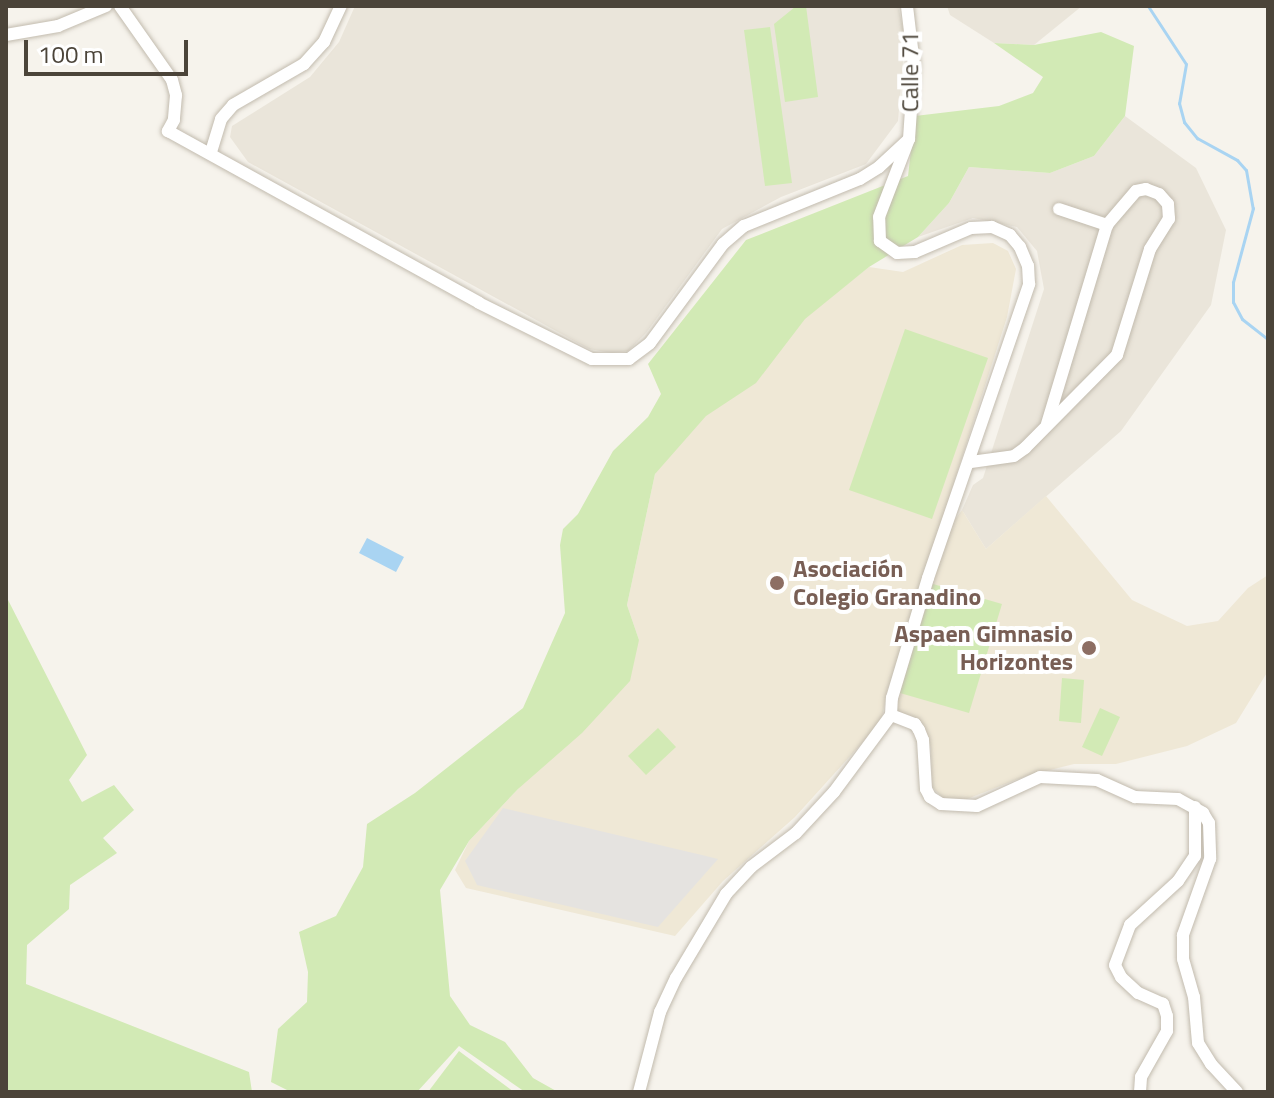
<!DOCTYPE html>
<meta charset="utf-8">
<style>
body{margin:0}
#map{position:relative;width:1274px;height:1098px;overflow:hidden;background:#f6f3ec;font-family:"Titillium Web",sans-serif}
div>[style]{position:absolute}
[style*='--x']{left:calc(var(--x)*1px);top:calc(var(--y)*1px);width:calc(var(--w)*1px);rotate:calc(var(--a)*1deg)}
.residential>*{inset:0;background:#eae5da}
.education>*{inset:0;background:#efe8d6}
.green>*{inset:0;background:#d2eab5}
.parking>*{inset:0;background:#e5e3e0}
.water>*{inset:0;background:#a9d4f2}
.stream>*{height:3px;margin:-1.5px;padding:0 1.5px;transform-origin:1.5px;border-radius:1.5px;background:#a9d4f2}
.roads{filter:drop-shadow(0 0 2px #c2bbae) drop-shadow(0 0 2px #c2bbae)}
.minor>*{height:12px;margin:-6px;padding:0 6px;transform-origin:6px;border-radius:6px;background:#fff}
.dots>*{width:22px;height:22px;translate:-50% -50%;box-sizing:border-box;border:4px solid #fff;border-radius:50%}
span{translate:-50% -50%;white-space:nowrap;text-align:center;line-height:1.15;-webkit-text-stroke:8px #fff;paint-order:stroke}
.street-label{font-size:24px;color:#4b4439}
.education-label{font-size:24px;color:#785e54;font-weight:700}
.left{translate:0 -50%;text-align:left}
.right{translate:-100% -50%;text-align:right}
.frame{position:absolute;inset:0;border:8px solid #4b4439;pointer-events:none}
.scale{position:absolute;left:24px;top:40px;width:164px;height:36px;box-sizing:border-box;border:4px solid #4b4439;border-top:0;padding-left:10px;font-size:24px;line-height:28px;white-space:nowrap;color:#4b4439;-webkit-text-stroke:6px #fff;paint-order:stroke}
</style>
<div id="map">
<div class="residential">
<i style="clip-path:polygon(355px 6px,898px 6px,905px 37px,898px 121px,866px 164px,781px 197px,722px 229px,646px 333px,628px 351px,612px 353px,589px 349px,248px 162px,230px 137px,232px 126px,310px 77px,339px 42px)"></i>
<i style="clip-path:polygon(947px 6px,1082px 6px,1034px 45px,994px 43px,950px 15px)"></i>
<i style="clip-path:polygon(1125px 116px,1196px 168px,1226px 230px,1211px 305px,1121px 431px,986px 549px,962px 510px,973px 485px,983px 478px,1044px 289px,1037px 251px,1017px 227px,973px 218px,918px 237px,949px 203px,969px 167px,1050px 173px,1094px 156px)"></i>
</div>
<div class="education">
<i style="clip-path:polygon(993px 243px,1008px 251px,1016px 269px,1007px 317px,887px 692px,881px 722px,795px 817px,723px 881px,675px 936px,466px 888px,455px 870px,469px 841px,518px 789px,639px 640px,627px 605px,655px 474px,682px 426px,774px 341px,869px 267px,903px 272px,962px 245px)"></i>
<i style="clip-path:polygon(1046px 496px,1132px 600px,1187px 626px,1218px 621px,1248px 588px,1268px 575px,1268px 671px,1236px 723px,1187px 746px,1116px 764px,1074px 764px,1026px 776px,967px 799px,943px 798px,932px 787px,931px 748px,921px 722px,898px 713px,897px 690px,947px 531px,962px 510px,986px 549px)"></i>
</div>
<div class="green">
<i style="clip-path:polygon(806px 6px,818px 97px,785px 102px,774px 24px,795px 7px)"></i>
<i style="clip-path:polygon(770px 27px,792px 183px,765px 186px,744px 30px)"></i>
<i style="clip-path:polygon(1101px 32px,1134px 46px,1125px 116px,1094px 156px,1050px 173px,969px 167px,949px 203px,918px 237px,869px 267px,805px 319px,756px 383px,706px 416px,655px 474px,627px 605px,639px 640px,630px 681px,582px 733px,518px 789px,469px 841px,440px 890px,450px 996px,470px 1025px,505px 1042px,533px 1078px,558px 1092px,525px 1092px,459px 1046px,417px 1092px,291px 1092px,271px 1082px,278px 1029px,307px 1002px,308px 972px,299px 932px,336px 916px,363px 867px,367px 824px,415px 793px,523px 708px,565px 613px,560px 545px,563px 529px,578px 514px,613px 451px,648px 417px,661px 394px,648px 364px,746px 240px,908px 176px,915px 116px,999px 106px,1033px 93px,1043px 77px,994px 43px,1034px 45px)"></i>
<i style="clip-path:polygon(905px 329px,988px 358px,932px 519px,849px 490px)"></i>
<i style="clip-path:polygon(933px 584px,1002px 604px,969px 713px,900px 693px)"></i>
<i style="clip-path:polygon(6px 596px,87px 755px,69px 780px,82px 802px,114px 785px,134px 810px,103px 838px,117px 853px,70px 885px,69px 909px,27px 945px,26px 984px,249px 1072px,252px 1092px,6px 1092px)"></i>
<i style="clip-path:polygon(1062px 678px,1084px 680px,1081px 723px,1059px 721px)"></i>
<i style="clip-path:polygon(1100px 708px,1120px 717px,1102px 756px,1082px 747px)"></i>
<i style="clip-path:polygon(658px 728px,676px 747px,646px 775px,628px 756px)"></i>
<i style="clip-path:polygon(459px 1051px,514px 1092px,428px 1092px)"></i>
</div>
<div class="parking">
<i style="clip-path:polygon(503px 808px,706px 856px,718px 859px,658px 927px,477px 885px,465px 861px)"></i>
</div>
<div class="water">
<i style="clip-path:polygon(367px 538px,404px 557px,396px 572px,359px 553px)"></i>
</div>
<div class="stream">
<i style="--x:1148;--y:6;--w:69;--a:56.8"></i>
<i style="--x:1186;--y:64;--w:40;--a:100"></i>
<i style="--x:1179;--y:103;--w:20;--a:75"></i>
<i style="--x:1184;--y:122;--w:21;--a:51"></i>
<i style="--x:1197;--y:138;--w:46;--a:28.8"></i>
<i style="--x:1237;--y:160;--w:13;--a:48"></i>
<i style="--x:1246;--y:170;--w:39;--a:80"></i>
<i style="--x:1253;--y:208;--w:77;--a:105.1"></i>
<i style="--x:1233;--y:282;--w:20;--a:90"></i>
<i style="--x:1233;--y:302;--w:19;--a:62"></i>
<i style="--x:1242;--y:319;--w:33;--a:38"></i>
</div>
<div class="roads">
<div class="minor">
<i style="--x:120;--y:6;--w:90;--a:54.9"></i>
<i style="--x:172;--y:80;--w:16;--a:75"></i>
<i style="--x:176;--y:95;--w:25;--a:95"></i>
<i style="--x:174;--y:120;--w:13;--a:119"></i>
<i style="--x:168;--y:131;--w:355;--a:28.9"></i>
<i style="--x:479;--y:303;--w:126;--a:26.4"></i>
<i style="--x:592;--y:359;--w:37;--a:0"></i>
<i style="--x:629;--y:359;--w:26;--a:-37"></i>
<i style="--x:650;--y:343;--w:123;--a:-53.6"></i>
<i style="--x:723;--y:244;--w:28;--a:-41"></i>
<i style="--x:744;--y:226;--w:125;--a:-22.1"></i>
<i style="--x:860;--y:179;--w:22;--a:-32"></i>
<i style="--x:879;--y:167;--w:41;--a:-43"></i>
<i style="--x:6;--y:35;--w:53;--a:-9.8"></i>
<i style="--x:58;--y:26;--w:52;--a:-22.6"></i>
<i style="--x:211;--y:152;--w:34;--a:-73"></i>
<i style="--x:221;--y:119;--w:18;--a:-49"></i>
<i style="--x:233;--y:105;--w:82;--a:-30"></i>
<i style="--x:304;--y:64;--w:30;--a:-48"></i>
<i style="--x:324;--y:42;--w:40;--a:-65"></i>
<i style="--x:1059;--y:209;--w:51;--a:18.4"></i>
<i style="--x:971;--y:462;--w:43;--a:-7.9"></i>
<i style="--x:1014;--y:456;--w:14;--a:-36"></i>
<i style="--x:1025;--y:448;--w:131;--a:-45.3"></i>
<i style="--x:1117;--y:355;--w:111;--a:-72.7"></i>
<i style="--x:1150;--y:249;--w:36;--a:-58"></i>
<i style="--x:1169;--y:219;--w:15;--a:-94"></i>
<i style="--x:1168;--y:204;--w:13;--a:-132"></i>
<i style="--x:1159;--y:194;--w:14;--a:-159"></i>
<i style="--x:1146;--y:189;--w:10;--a:169"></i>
<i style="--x:1136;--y:191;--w:45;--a:130.5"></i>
<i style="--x:1107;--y:225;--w:208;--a:106.8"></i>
<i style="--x:891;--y:715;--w:17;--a:-87"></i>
<i style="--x:892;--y:698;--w:125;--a:-73.3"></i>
<i style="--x:928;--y:578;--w:311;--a:-71"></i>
<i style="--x:1029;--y:284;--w:18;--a:-93"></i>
<i style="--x:1028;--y:266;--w:21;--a:-113"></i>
<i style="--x:1020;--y:247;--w:16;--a:-130"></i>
<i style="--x:1010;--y:235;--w:20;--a:-156"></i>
<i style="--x:992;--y:227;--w:21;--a:177"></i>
<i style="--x:971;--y:228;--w:61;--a:156.8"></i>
<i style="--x:915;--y:252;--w:18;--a:177"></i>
<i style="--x:897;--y:253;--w:21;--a:-145"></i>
<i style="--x:880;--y:241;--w:24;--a:-92"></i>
<i style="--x:879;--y:217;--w:84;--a:-69"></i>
<i style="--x:909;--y:139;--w:74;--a:-86.1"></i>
<i style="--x:914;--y:65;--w:59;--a:-96.8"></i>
<i style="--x:639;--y:1092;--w:83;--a:-75.3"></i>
<i style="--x:660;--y:1012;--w:38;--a:-65"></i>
<i style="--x:676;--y:978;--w:98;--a:-59.2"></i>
<i style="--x:726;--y:894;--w:37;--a:-47"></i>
<i style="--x:751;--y:867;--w:56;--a:-37.1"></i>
<i style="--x:796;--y:833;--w:56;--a:-47.2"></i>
<i style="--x:834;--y:792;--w:96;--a:-53.5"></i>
<i style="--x:891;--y:715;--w:26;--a:21"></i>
<i style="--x:915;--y:724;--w:7;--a:56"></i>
<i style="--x:919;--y:730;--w:11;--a:68"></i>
<i style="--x:923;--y:740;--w:49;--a:86.5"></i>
<i style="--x:926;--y:789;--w:9;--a:63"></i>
<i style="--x:930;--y:797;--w:13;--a:32"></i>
<i style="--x:941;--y:804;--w:36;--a:3"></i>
<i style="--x:977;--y:806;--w:69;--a:-24.7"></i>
<i style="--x:1040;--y:777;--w:57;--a:3"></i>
<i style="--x:1097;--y:780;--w:42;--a:24.1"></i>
<i style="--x:1135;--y:797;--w:43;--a:2.7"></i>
<i style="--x:1178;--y:799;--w:29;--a:29"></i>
<i style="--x:1203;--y:813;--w:12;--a:59"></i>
<i style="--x:1209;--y:823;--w:36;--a:88"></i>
<i style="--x:1210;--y:859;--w:81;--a:109.6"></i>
<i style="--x:1183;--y:935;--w:24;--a:90"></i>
<i style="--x:1183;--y:959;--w:40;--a:74"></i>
<i style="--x:1194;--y:997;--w:46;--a:85"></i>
<i style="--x:1198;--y:1043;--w:25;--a:58"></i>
<i style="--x:1211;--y:1064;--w:38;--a:47"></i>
<i style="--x:1140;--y:1092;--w:15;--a:-86"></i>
<i style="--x:1141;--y:1077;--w:53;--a:-60.5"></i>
<i style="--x:1167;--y:1031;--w:15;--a:-90"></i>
<i style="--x:1167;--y:1016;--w:13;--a:-108"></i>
<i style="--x:1163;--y:1004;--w:27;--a:-156"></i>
<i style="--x:1138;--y:993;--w:23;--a:-137"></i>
<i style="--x:1121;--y:977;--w:13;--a:-117"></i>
<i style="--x:1115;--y:965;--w:43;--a:-69.4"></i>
<i style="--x:1130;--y:925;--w:65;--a:-42.5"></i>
<i style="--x:1178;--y:881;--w:30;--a:-56"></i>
<i style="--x:1195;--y:856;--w:49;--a:-90"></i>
</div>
</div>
<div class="dots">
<i style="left:777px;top:583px;background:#8d6e63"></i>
<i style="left:1089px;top:648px;background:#8d6e63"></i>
</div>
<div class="street-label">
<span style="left:910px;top:72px;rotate:-90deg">Calle 71</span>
</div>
<div class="education-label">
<span class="left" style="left:793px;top:583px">Asociación<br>Colegio Granadino</span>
<span class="right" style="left:1073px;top:648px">Aspaen Gimnasio<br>Horizontes</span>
</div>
<div class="frame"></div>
<div class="scale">100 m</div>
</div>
